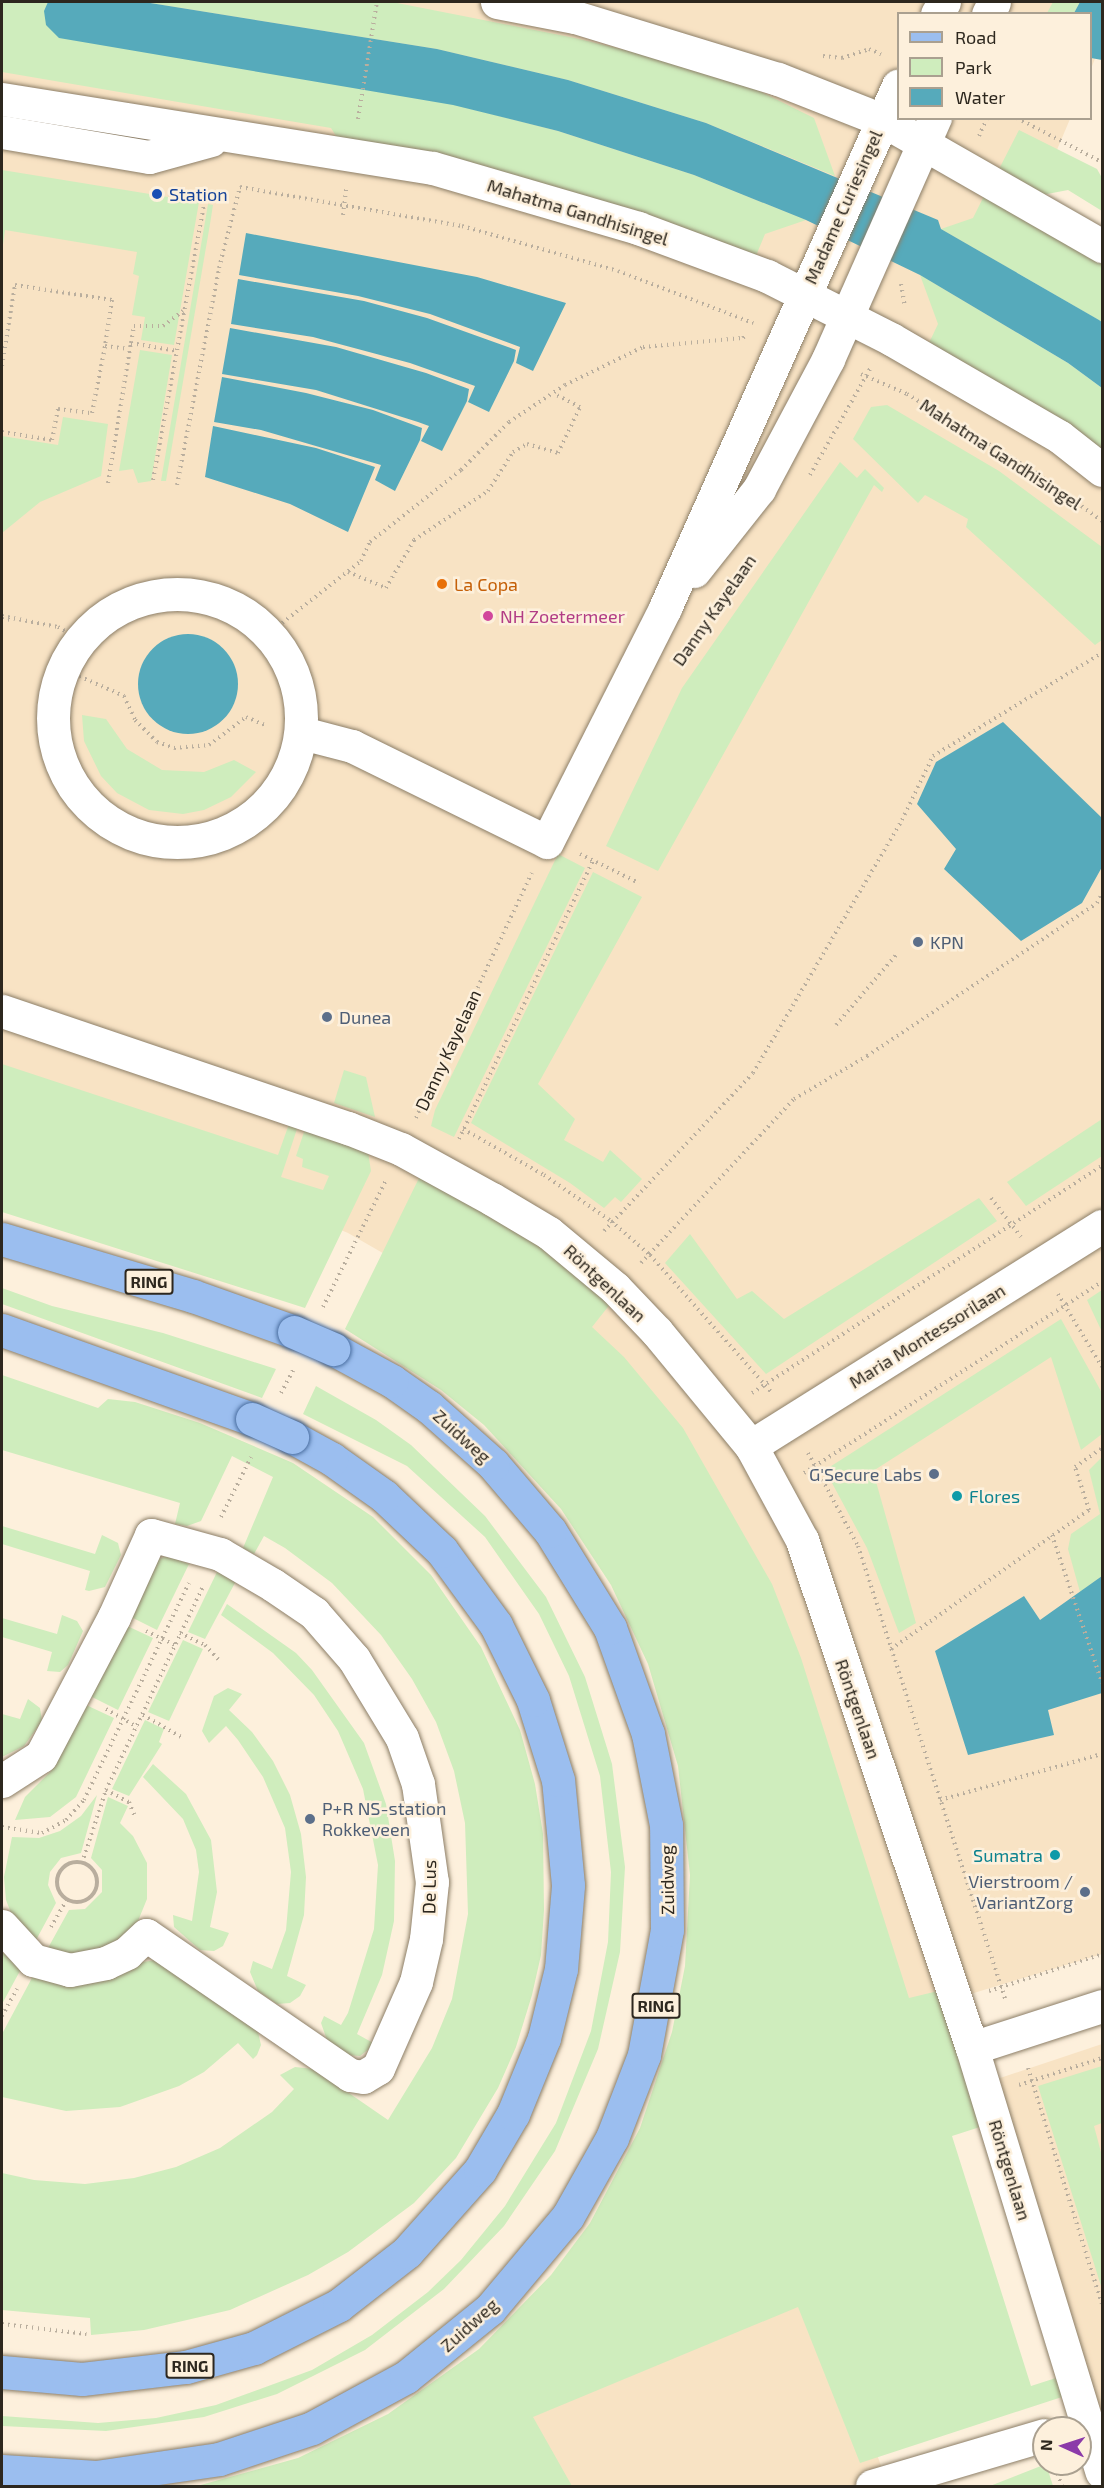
<!DOCTYPE html>
<meta charset="utf-8">
<style>
body{margin:0}
#map{position:relative;width:1104px;height:2488px;overflow:hidden;background:#fdf0dc;font-family:"Exo 2",sans-serif}
div>[style]{position:absolute}
[style*='--x']{left:calc(var(--x)*1px);top:calc(var(--y)*1px);width:calc(var(--w)*1px);rotate:calc(var(--a)*1deg)}
.built>*{inset:0;background:#f8e3c4}
.green>*{inset:0;background:#cfedbd}
.water>*{inset:0;background:#56aabb}
.round{border-radius:50%}
.path>*{height:4px;margin-top:-2px;transform-origin:0;background:repeating-linear-gradient(90deg,#b9ae9e 0 1.5px,transparent 0 6px)}
.path>.ring{margin:-2px;padding:0;box-sizing:content-box;background:none;border:4px solid #b9ae9e;border-radius:50%}
.roads{filter:drop-shadow(0 0 2px #8c7e67) drop-shadow(0 0 2px #8c7e67)}
.minor>*{height:33px;margin:-16.5px;padding:0 16.5px;transform-origin:16.5px;border-radius:16.5px;background:#fff}
.minor>.ring{margin:-16.5px;padding:0;box-sizing:content-box;background:none;border:33px solid #fff;border-radius:50%}
.major>*{height:33px;margin:-16.5px;padding:0 16.5px;transform-origin:16.5px;border-radius:16.5px;background:#9bbeef}
.bridges{filter:drop-shadow(0 0 2px #496d9f) drop-shadow(0 0 2px #496d9f)}
.major-bridge>*{height:33px;margin:-16.5px;padding:0 16.5px;transform-origin:16.5px;border-radius:16.5px;background:#9bbeef}
.dots>*{width:16px;height:16px;translate:-50% -50%;box-sizing:border-box;border:3px solid #fdf0dc;border-radius:50%}
span{translate:-50% -50%;white-space:nowrap;text-align:center;line-height:1.15;-webkit-text-stroke:5px #fdf0dc;paint-order:stroke}
.shield-label span{padding:2px 4px;background:#fdf0dc;border:2px solid;border-radius:4px;-webkit-text-stroke-width:0}
.shield-label{font-size:16px;color:#2d271e;font-weight:700}
.transit-label{font-size:18px;color:#164399}
.left{translate:0 -50%;text-align:left}
.street-label{font-size:18px;color:#2d271e}
.food-label{font-size:18px;color:#c56008}
.hotel-label{font-size:18px;color:#b23c85}
.service-label{font-size:18px;color:#4e5e75}
.right{translate:-100% -50%;text-align:right}
.culture-label{font-size:18px;color:#0d838f}
.frame{position:absolute;inset:0;border:3px solid #2d271e;pointer-events:none}
.legend{position:absolute;left:897px;top:12px;width:195px;height:108px;box-sizing:border-box;background:#fdf0dc;border:2px solid #aaa090;margin:0;padding:8px 10px;list-style:none;font-size:18px;color:#2d271e}
.legend li{display:flex;align-items:center;gap:12px;height:30px}
.legend b{width:30px;border:2px solid #aaa090}
.north{position:absolute;left:1032px;top:2416px;width:60px;height:60px;box-sizing:border-box;background:#fdf0dc;border:2px solid #aaa090;border-radius:50%;rotate:273deg;font-size:16px;font-weight:700;line-height:24px;text-align:center;color:#2d271e}
.north::after{content:'';display:block;margin:auto;width:21px;height:27px;background:#8b3aa9;clip-path:polygon(50% 0,100% 100%,50% 72%,0 100%)}
</style>
<div id="map">
<div class="built">
<i style="clip-path:polygon(2px 2px,1102px 2px,1102px 40px,1091px 69px,1090px 14px,898px 14px,898px 118px,1070px 119px,996px 294px,1102px 484px,1102px 1954px,902px 2015px,553px 1351px,348px 1233px,2px 1088px)"></i>
<i style="clip-path:polygon(1102px 2044px,1102px 2422px,994px 2080px)"></i>
<i style="clip-path:polygon(814px 2273px,888px 2486px,543px 2486px,513px 2422px)"></i>
</div>
<div class="green">
<i style="clip-path:polygon(2px 2px,48px 2px,558px 131px,694px 175px,806px 220px,765px 234px,755px 258px,343px 147px,331px 128px,2px 72px)"></i>
<i style="clip-path:polygon(144px 2px,392px 2px,575px 38px,725px 74px,814px 118px,835px 176px,706px 123px,568px 80px,437px 49px)"></i>
<i style="clip-path:polygon(1053px 2px,1080px 2px,1074px 13px,1047px 13px)"></i>
<i style="clip-path:polygon(1019px 130px,1097px 169px,1102px 178px,1102px 211px,1068px 190px,1042px 195px,998px 171px)"></i>
<i style="clip-path:polygon(2px 170px,199px 202px,174px 345px,141px 340px,145px 317px,132px 315px,139px 276px,133px 274px,137px 252px,5px 230px,2px 252px)"></i>
<i style="clip-path:polygon(986px 192px,1102px 262px,1102px 322px,941px 229px,973px 218px)"></i>
<i style="clip-path:polygon(208px 204px,213px 205px,210px 224px,166px 481px,161px 481px)"></i>
<i style="clip-path:polygon(920px 275px,1068px 363px,1102px 388px,1102px 459px,928px 345px,938px 324px)"></i>
<i style="clip-path:polygon(140px 350px,172px 355px,151px 481px,138px 483px,133px 469px,119px 471px)"></i>
<i style="clip-path:polygon(887px 405px,999px 471px,1102px 547px,1102px 640px,1095px 645px,966px 527px,968px 519px,925px 495px,918px 503px,853px 439px,871px 407px)"></i>
<i style="clip-path:polygon(63px 417px,108px 424px,101px 476px,40px 502px,2px 533px,2px 436px,58px 445px)"></i>
<i style="clip-path:polygon(840px 462px,857px 478px,865px 469px,884px 488px,882px 492px,874px 485px,658px 871px,606px 846px,682px 688px)"></i>
<i style="clip-path:polygon(82px 715px,106px 719px,127px 749px,162px 770px,204px 772px,234px 760px,256px 772px,231px 797px,204px 810px,183px 814px,149px 810px,117px 793px,101px 776px,84px 741px)"></i>
<i style="clip-path:polygon(558px 854px,585px 868px,454px 1137px,431px 1126px,435px 1110px)"></i>
<i style="clip-path:polygon(593px 872px,642px 897px,538px 1084px,575px 1119px,564px 1140px,603px 1162px,610px 1150px,642px 1179px,621px 1202px,615px 1197px,604px 1208px,570px 1183px,471px 1123px)"></i>
<i style="clip-path:polygon(2px 1064px,278px 1155px,289px 1124px,298px 1126px,281px 1177px,323px 1190px,329px 1176px,302px 1167px,303px 1159px,296px 1156px,305px 1129px,368px 1152px,371px 1171px,305px 1308px,2px 1212px)"></i>
<i style="clip-path:polygon(344px 1070px,366px 1077px,375px 1117px,334px 1103px)"></i>
<i style="clip-path:polygon(1102px 1119px,1102px 1156px,1026px 1206px,1007px 1182px)"></i>
<i style="clip-path:polygon(420px 1176px,428px 1176px,568px 1263px,611px 1303px,592px 1327px,624px 1357px,683px 1428px,772px 1584px,801px 1658px,909px 1998px,938px 1991px,980px 2127px,952px 2136px,1031px 2386px,1059px 2377px,1065px 2396px,860px 2463px,798px 2307px,533px 2417px,572px 2486px,197px 2486px,298px 2458px,388px 2414px,479px 2349px,551px 2275px,590px 2223px,640px 2128px,672px 2032px,685px 1966px,690px 1875px,678px 1766px,648px 1664px,611px 1585px,561px 1509px,484px 1425px,441px 1390px,345px 1329px)"></i>
<i style="clip-path:polygon(979px 1198px,997px 1221px,766px 1374px,665px 1263px,690px 1234px,737px 1299px,752px 1291px,784px 1319px)"></i>
<i style="clip-path:polygon(2px 1288px,52px 1306px,163px 1333px,276px 1369px,262px 1398px,2px 1304px)"></i>
<i style="clip-path:polygon(1102px 1290px,1102px 1332px,1087px 1300px)"></i>
<i style="clip-path:polygon(1061px 1319px,1102px 1393px,1102px 1434px,1081px 1450px,1051px 1357px,873px 1471px,916px 1623px,899px 1633px,867px 1548px,825px 1470px)"></i>
<i style="clip-path:polygon(2px 1375px,98px 1408px,108px 1399px,135px 1402px,200px 1423px,293px 1463px,373px 1517px,431px 1575px,481px 1647px,520px 1730px,535px 1784px,543px 1834px,544px 1910px,541px 1955px,532px 1995px,516px 2047px,498px 2088px,456px 2158px,414px 2203px,348px 2252px,308px 2275px,230px 2310px,144px 2330px,91px 2335px,90px 2318px,2px 2310px,2px 2173px,34px 2180px,85px 2184px,134px 2178px,176px 2167px,220px 2148px,272px 2112px,294px 2089px,280px 2075px,295px 2067px,314px 2069px,388px 2120px,432px 2048px,452px 1999px,468px 1914px,465px 1823px,454px 1771px,436px 1722px,412px 1679px,381px 1635px,332px 1583px,285px 1548px,264px 1536px,254px 1554px,243px 1548px,273px 1477px,232px 1456px,201px 1521px,187px 1526px,175px 1524px,180px 1503px,2px 1450px)"></i>
<i style="clip-path:polygon(316px 1386px,376px 1420px,411px 1445px,485px 1516px,546px 1597px,585px 1677px,612px 1764px,625px 1867px,620px 1952px,598px 2049px,555px 2151px,504px 2226px,444px 2289px,365px 2350px,277px 2394px,204px 2417px,106px 2431px,2px 2426px,2px 2416px,98px 2423px,156px 2418px,216px 2405px,312px 2370px,372px 2335px,428px 2292px,461px 2260px,505px 2206px,556px 2123px,591px 2031px,608px 1942px,611px 1872px,600px 1776px,569px 1676px,539px 1614px,485px 1537px,407px 1466px,303px 1414px)"></i>
<i style="clip-path:polygon(1102px 1457px,1102px 1576px,1080px 1592px,1068px 1549px,1071px 1534px,1100px 1514px,1089px 1470px)"></i>
<i style="clip-path:polygon(2px 1526px,95px 1554px,102px 1535px,118px 1543px,121px 1555px,105px 1587px,89px 1591px,85px 1590px,90px 1571px,2px 1544px)"></i>
<i style="clip-path:polygon(168px 1556px,189px 1564px,157px 1630px,127px 1615px,158px 1559px)"></i>
<i style="clip-path:polygon(217px 1572px,236px 1581px,205px 1639px,188px 1632px)"></i>
<i style="clip-path:polygon(227px 1604px,296px 1653px,312px 1670px,364px 1743px,386px 1804px,395px 1861px,394px 1921px,382px 1975px,357px 2034px,375px 2044px,360px 2056px,348px 2055px,327px 2040px,321px 2023px,324px 2016px,341px 2025px,348px 2013px,374px 1929px,378px 1865px,363px 1789px,338px 1731px,314px 1695px,273px 1653px,221px 1615px)"></i>
<i style="clip-path:polygon(62px 1615px,77px 1621px,83px 1631px,68px 1665px,60px 1672px,47px 1671px,52px 1652px,2px 1637px,2px 1618px,57px 1634px)"></i>
<i style="clip-path:polygon(123px 1624px,153px 1638px,118px 1710px,88px 1695px)"></i>
<i style="clip-path:polygon(183px 1640px,203px 1649px,169px 1721px,148px 1712px)"></i>
<i style="clip-path:polygon(228px 1688px,242px 1694px,229px 1710px,252px 1732px,273px 1761px,290px 1795px,301px 1834px,306px 1877px,304px 1915px,287px 1976px,306px 1985px,300px 1996px,290px 2003px,277px 2004px,258px 1991px,250px 1972px,253px 1961px,272px 1969px,286px 1930px,291px 1872px,285px 1828px,263px 1777px,238px 1740px,226px 1726px,209px 1743px,202px 1731px,214px 1696px)"></i>
<i style="clip-path:polygon(28px 1699px,40px 1708px,42px 1721px,24px 1746px,2px 1757px,2px 1714px,20px 1719px)"></i>
<i style="clip-path:polygon(84px 1704px,114px 1718px,76px 1797px,50px 1817px,15px 1820px,25px 1797px,51px 1771px)"></i>
<i style="clip-path:polygon(145px 1720px,164px 1729px,159px 1742px,162px 1744px,129px 1796px,112px 1789px)"></i>
<i style="clip-path:polygon(153px 1764px,186px 1794px,211px 1840px,217px 1892px,210px 1927px,229px 1933px,223px 1946px,214px 1951px,200px 1950px,174px 1927px,173px 1915px,192px 1921px,199px 1872px,196px 1850px,183px 1819px,143px 1777px)"></i>
<i style="clip-path:polygon(97px 1795px,81px 1853px,61px 1858px,50px 1872px,48px 1885px,56px 1903px,35px 1942px,13px 1918px,6px 1900px,4px 1877px,12px 1837px,39px 1838px,60px 1831px,81px 1816px)"></i>
<i style="clip-path:polygon(108px 1797px,128px 1806px,120px 1823px,133px 1836px,147px 1863px,147px 1899px,138px 1921px,122px 1937px,103px 1949px,69px 1954px,48px 1948px,69px 1910px,85px 1909px,102px 1892px,102px 1870px,91px 1858px)"></i>
<i style="clip-path:polygon(2px 1952px,21px 1969px,2px 2004px)"></i>
<i style="clip-path:polygon(156px 1960px,258px 2032px,261px 2045px,257px 2055px,253px 2059px,238px 2043px,204px 2072px,179px 2086px,120px 2107px,66px 2111px,2px 2097px,2px 2034px,33px 1976px,60px 1984px,88px 1984px,116px 1977px,143px 1962px)"></i>
<i style="clip-path:polygon(1102px 2066px,1102px 2123px,1094px 2126px,1102px 2156px,1102px 2289px,1038px 2086px)"></i>
<i style="clip-path:polygon(1046px 2464px,1053px 2486px,990px 2486px)"></i>
</div>
<div class="water">
<i style="clip-path:polygon(48px 2px,144px 2px,437px 49px,568px 80px,706px 123px,938px 220px,941px 229px,1099px 320px,1102px 322px,1102px 388px,1068px 363px,920px 275px,806px 220px,694px 175px,558px 131px,453px 105px,59px 38px,46px 25px,44px 11px)"></i>
<i style="clip-path:polygon(1080px 2px,1102px 2px,1102px 60px,1091px 58px,1090px 14px,1074px 13px)"></i>
<i style="clip-path:polygon(246px 233px,477px 277px,566px 303px,533px 371px,516px 363px,520px 347px,430px 314px,358px 296px,239px 275px)"></i>
<i style="clip-path:polygon(238px 279px,364px 301px,427px 318px,516px 350px,514px 361px,489px 412px,468px 402px,475px 386px,410px 363px,313px 337px,231px 324px)"></i>
<i style="clip-path:polygon(230px 328px,336px 347px,426px 373px,469px 389px,467px 401px,442px 451px,421px 441px,429px 426px,418px 422px,316px 390px,222px 374px)"></i>
<i style="clip-path:polygon(222px 377px,306px 393px,373px 410px,422px 428px,420px 440px,395px 491px,375px 480px,381px 465px,261px 430px,214px 422px)"></i>
<i style="clip-path:polygon(213px 426px,316px 448px,375px 467px,348px 532px,290px 504px,205px 477px)"></i>
<i class="round" style="left:138px;top:634px;width:100px;height:100px"></i>
<i style="clip-path:polygon(1003px 722px,1102px 818px,1102px 867px,1082px 903px,1021px 941px,944px 869px,956px 849px,917px 804px,936px 762px)"></i>
<i style="clip-path:polygon(1102px 1576px,1102px 1693px,1048px 1710px,1054px 1735px,968px 1755px,935px 1651px,1024px 1596px,1040px 1620px)"></i>
</div>
<div class="path">
<i style="--x:823;--y:56;--w:19;--a:6"></i>
<i style="--x:842;--y:58;--w:28;--a:-18"></i>
<i style="--x:869;--y:49;--w:13;--a:23"></i>
<i style="--x:1017;--y:118;--w:96;--a:27.4"></i>
<i style="--x:358;--y:119;--w:119;--a:-80.8"></i>
<i style="--x:979;--y:136;--w:20;--a:-66"></i>
<i style="--x:162;--y:192;--w:53;--a:9.8"></i>
<i style="--x:343;--y:215;--w:26;--a:-83"></i>
<i style="--x:901;--y:284;--w:22;--a:80"></i>
<i style="--x:131;--y:343;--w:17;--a:-80"></i>
<i style="--x:134;--y:326;--w:29;--a:0"></i>
<i style="--x:163;--y:326;--w:25;--a:-37"></i>
<i style="--x:2;--y:366;--w:82;--a:-80.9"></i>
<i style="--x:15;--y:285;--w:98;--a:8.8"></i>
<i style="--x:112;--y:300;--w:47;--a:98.7"></i>
<i style="--x:861;--y:374;--w:50;--a:23.5"></i>
<i style="--x:907;--y:394;--w:153;--a:31.4"></i>
<i style="--x:1038;--y:474;--w:79;--a:36.3"></i>
<i style="--x:2;--y:432;--w:51;--a:9.1"></i>
<i style="--x:52;--y:440;--w:32;--a:-79"></i>
<i style="--x:58;--y:409;--w:34;--a:7"></i>
<i style="--x:92;--y:413;--w:68;--a:-79"></i>
<i style="--x:105;--y:346;--w:24;--a:7"></i>
<i style="--x:810;--y:475;--w:124;--a:-60.5"></i>
<i style="--x:153;--y:480;--w:286;--a:-79.5"></i>
<i style="--x:108;--y:483;--w:142;--a:-80.7"></i>
<i style="--x:131;--y:343;--w:47;--a:9.9"></i>
<i style="--x:177;--y:485;--w:221;--a:-79"></i>
<i style="--x:219;--y:268;--w:84;--a:-75.5"></i>
<i style="--x:240;--y:187;--w:225;--a:10"></i>
<i style="--x:462;--y:226;--w:162;--a:16.1"></i>
<i style="--x:618;--y:271;--w:145;--a:21.1"></i>
<i style="--x:348;--y:572;--w:41;--a:22.8"></i>
<i style="--x:386;--y:588;--w:56;--a:-59.7"></i>
<i style="--x:414;--y:540;--w:89;--a:-33.5"></i>
<i style="--x:488;--y:491;--w:46;--a:-57.3"></i>
<i style="--x:513;--y:452;--w:16;--a:-30"></i>
<i style="--x:527;--y:444;--w:32;--a:16"></i>
<i style="--x:558;--y:453;--w:51;--a:-64.4"></i>
<i style="--x:580;--y:407;--w:28;--a:-153"></i>
<i style="--x:2;--y:616;--w:57;--a:11.1"></i>
<i style="--x:58;--y:627;--w:26;--a:29"></i>
<i style="--x:2;--y:619;--w:11;--a:5"></i>
<i style="--x:268;--y:634;--w:118;--a:-38.1"></i>
<i style="--x:361;--y:561;--w:21;--a:-65"></i>
<i style="--x:370;--y:542;--w:116;--a:-38.4"></i>
<i style="--x:461;--y:470;--w:68;--a:-45"></i>
<i style="--x:509;--y:422;--w:67;--a:-33.5"></i>
<i style="--x:565;--y:385;--w:87;--a:-26"></i>
<i style="--x:643;--y:347;--w:100;--a:-5.1"></i>
<i style="--x:743;--y:338;--w:5;--a:-53"></i>
<i style="--x:691;--y:641;--w:59;--a:-54.7"></i>
<i style="--x:63;--y:669;--w:67;--a:23.9"></i>
<i style="--x:124;--y:696;--w:26;--a:65"></i>
<i style="--x:135;--y:720;--w:31;--a:45"></i>
<i style="--x:157;--y:742;--w:18;--a:19"></i>
<i style="--x:174;--y:748;--w:35;--a:-5"></i>
<i style="--x:209;--y:745;--w:46;--a:-37.1"></i>
<i style="--x:246;--y:717;--w:23;--a:23"></i>
<i style="--x:580;--y:854;--w:66;--a:26.2"></i>
<i style="--x:836;--y:1025;--w:92;--a:-49.4"></i>
<i style="--x:416;--y:1118;--w:271;--a:-64.7"></i>
<i style="--x:463;--y:1129;--w:93;--a:29.6"></i>
<i style="--x:544;--y:1175;--w:81;--a:34.5"></i>
<i style="--x:611;--y:1221;--w:52;--a:41.1"></i>
<i style="--x:650;--y:1255;--w:184;--a:48.5"></i>
<i style="--x:459;--y:1139;--w:309;--a:-64.3"></i>
<i style="--x:991;--y:1198;--w:49;--a:52.4"></i>
<i style="--x:604;--y:1231;--w:217;--a:-46.7"></i>
<i style="--x:753;--y:1073;--w:294;--a:-59.5"></i>
<i style="--x:902;--y:820;--w:71;--a:-64.2"></i>
<i style="--x:933;--y:756;--w:198;--a:-31.4"></i>
<i style="--x:641;--y:1263;--w:224;--a:-47"></i>
<i style="--x:794;--y:1099;--w:85;--a:-30.5"></i>
<i style="--x:867;--y:1056;--w:276;--a:-33.6"></i>
<i style="--x:1097;--y:903;--w:10;--a:-61"></i>
<i style="--x:1058;--y:1294;--w:85;--a:58.9"></i>
<i style="--x:323;--y:1307;--w:140;--a:-63.6"></i>
<i style="--x:281;--y:1393;--w:26;--a:-62"></i>
<i style="--x:752;--y:1393;--w:417;--a:-33"></i>
<i style="--x:808;--y:1453;--w:106;--a:61.7"></i>
<i style="--x:858;--y:1546;--w:478;--a:72"></i>
<i style="--x:804;--y:1473;--w:354;--a:-32.7"></i>
<i style="--x:221;--y:1517;--w:67;--a:-63.4"></i>
<i style="--x:1052;--y:1535;--w:156;--a:71.3"></i>
<i style="--x:146;--y:1631;--w:32;--a:26"></i>
<i style="--x:180;--y:1633;--w:28;--a:26"></i>
<i style="--x:205;--y:1645;--w:23;--a:47"></i>
<i style="--x:891;--y:1649;--w:242;--a:-35.1"></i>
<i style="--x:1089;--y:1510;--w:45;--a:-108"></i>
<i style="--x:1075;--y:1467;--w:33;--a:-35"></i>
<i style="--x:106;--y:1709;--w:36;--a:30"></i>
<i style="--x:143;--y:1715;--w:46;--a:29.9"></i>
<i style="--x:106;--y:1790;--w:26;--a:28"></i>
<i style="--x:129;--y:1802;--w:16;--a:68"></i>
<i style="--x:940;--y:1800;--w:168;--a:-15.9"></i>
<i style="--x:2;--y:1827;--w:40;--a:8.5"></i>
<i style="--x:42;--y:1833;--w:27;--a:-28"></i>
<i style="--x:66;--y:1820;--w:27;--a:-48"></i>
<i style="--x:84;--y:1800;--w:241;--a:-64.2"></i>
<i class="ring" style="left:57px;top:1862px;width:36px;height:36px"></i>
<i style="--x:82;--y:1863;--w:77;--a:-71.8"></i>
<i style="--x:106;--y:1790;--w:225;--a:-64.5"></i>
<i style="--x:51;--y:1927;--w:32;--a:-60"></i>
<i style="--x:989;--y:1991;--w:119;--a:-18.1"></i>
<i style="--x:2;--y:2016;--w:31;--a:-61"></i>
<i style="--x:1028;--y:2068;--w:247;--a:72.6"></i>
<i style="--x:1019;--y:2085;--w:87;--a:-18"></i>
<i style="--x:2;--y:2324;--w:85;--a:6.8"></i>
<i style="--x:1056;--y:2468;--w:19;--a:72"></i>
</div>
<div class="roads">
<div class="minor">
<i style="--x:497;--y:2;--w:79;--a:10.9"></i>
<i style="--x:575;--y:17;--w:212;--a:17"></i>
<i style="--x:778;--y:79;--w:112;--a:21.5"></i>
<i style="--x:882;--y:120;--w:254;--a:29.8"></i>
<i style="--x:937;--y:14;--w:14;--a:-60"></i>
<i style="--x:988;--y:14;--w:13;--a:-63"></i>
<i style="--x:2;--y:99;--w:436;--a:9.1"></i>
<i style="--x:433;--y:168;--w:214;--a:16.3"></i>
<i style="--x:638;--y:228;--w:138;--a:20.4"></i>
<i style="--x:767;--y:276;--w:139;--a:26.9"></i>
<i style="--x:891;--y:339;--w:195;--a:30.1"></i>
<i style="--x:1060;--y:437;--w:53;--a:38.2"></i>
<i style="--x:2;--y:132;--w:149;--a:9.7"></i>
<i style="--x:149;--y:157;--w:64;--a:-15.3"></i>
<i style="--x:694;--y:571;--w:105;--a:-51.6"></i>
<i style="--x:759;--y:489;--w:147;--a:-62"></i>
<i style="--x:828;--y:359;--w:264;--a:-66.1"></i>
<i class="ring" style="left:53px;top:594px;width:215px;height:215px"></i>
<i style="--x:302;--y:733;--w:52;--a:14.6"></i>
<i style="--x:352;--y:746;--w:217;--a:26.2"></i>
<i style="--x:547;--y:842;--w:262;--a:-63.2"></i>
<i style="--x:665;--y:608;--w:572;--a:-65.95"></i>
<i style="--x:2;--y:1011;--w:365;--a:18.7"></i>
<i style="--x:348;--y:1128;--w:57;--a:21.6"></i>
<i style="--x:401;--y:1149;--w:104;--a:28.8"></i>
<i style="--x:492;--y:1199;--w:66;--a:30.8"></i>
<i style="--x:549;--y:1233;--w:86;--a:39.8"></i>
<i style="--x:615;--y:1288;--w:61;--a:46.3"></i>
<i style="--x:657;--y:1332;--w:148;--a:50.5"></i>
<i style="--x:751;--y:1446;--w:107;--a:61.5"></i>
<i style="--x:802;--y:1540;--w:536;--a:71.5"></i>
<i style="--x:972;--y:2048;--w:443;--a:73"></i>
<i style="--x:751;--y:1446;--w:414;--a:-32.1"></i>
<i style="--x:2;--y:1781;--w:46;--a:-32.7"></i>
<i style="--x:41;--y:1756;--w:157;--a:-62.3"></i>
<i style="--x:114;--y:1617;--w:90;--a:-65.7"></i>
<i style="--x:151;--y:1535;--w:72;--a:15.4"></i>
<i style="--x:220;--y:1554;--w:61;--a:30.3"></i>
<i style="--x:273;--y:1585;--w:50;--a:34.3"></i>
<i style="--x:314;--y:1613;--w:61;--a:49"></i>
<i style="--x:354;--y:1659;--w:92;--a:58.7"></i>
<i style="--x:402;--y:1738;--w:49;--a:70.8"></i>
<i style="--x:418;--y:1784;--w:99;--a:81.9"></i>
<i style="--x:432;--y:1882;--w:57;--a:96"></i>
<i style="--x:426;--y:1939;--w:44;--a:103.1"></i>
<i style="--x:416;--y:1982;--w:94;--a:113.8"></i>
<i style="--x:378;--y:2068;--w:17;--a:149"></i>
<i style="--x:363;--y:2077;--w:13;--a:-171"></i>
<i style="--x:350;--y:2075;--w:247;--a:-145.5"></i>
<i style="--x:146;--y:1935;--w:26;--a:137"></i>
<i style="--x:127;--y:1953;--w:23;--a:155"></i>
<i style="--x:106;--y:1963;--w:37;--a:169"></i>
<i style="--x:70;--y:1970;--w:38;--a:-165"></i>
<i style="--x:33;--y:1960;--w:46;--a:-132.4"></i>
<i style="--x:972;--y:2048;--w:137;--a:-17.9"></i>
<i style="--x:872;--y:2486;--w:179;--a:-16.5"></i>
</div>
<div class="major">
<i style="--x:2;--y:1239;--w:199;--a:16.6"></i>
<i style="--x:193;--y:1296;--w:107;--a:19.6"></i>
<i style="--x:2;--y:1330;--w:265;--a:19.6"></i>
<i style="--x:2;--y:2372;--w:80;--a:5"></i>
<i style="--x:82;--y:2379;--w:105;--a:-6.6"></i>
<i style="--x:186;--y:2367;--w:71;--a:-15.6"></i>
<i style="--x:254;--y:2348;--w:95;--a:-26.8"></i>
<i style="--x:339;--y:2305;--w:86;--a:-37.9"></i>
<i style="--x:407;--y:2252;--w:110;--a:-48.3"></i>
<i style="--x:480;--y:2170;--w:65;--a:-59.5"></i>
<i style="--x:513;--y:2114;--w:82;--a:-67.8"></i>
<i style="--x:544;--y:2038;--w:71;--a:-76.2"></i>
<i style="--x:561;--y:1969;--w:84;--a:-85.2"></i>
<i style="--x:568;--y:1885;--w:105;--a:-95.4"></i>
<i style="--x:558;--y:1780;--w:84;--a:-107.4"></i>
<i style="--x:533;--y:1700;--w:84;--a:-116.3"></i>
<i style="--x:496;--y:1625;--w:92;--a:-126.1"></i>
<i style="--x:442;--y:1551;--w:80;--a:-136.5"></i>
<i style="--x:384;--y:1496;--w:64;--a:-144.6"></i>
<i style="--x:332;--y:1459;--w:46;--a:-151.2"></i>
<i style="--x:2;--y:2471;--w:94;--a:3.7"></i>
<i style="--x:96;--y:2477;--w:124;--a:-8.3"></i>
<i style="--x:219;--y:2459;--w:98;--a:-18.4"></i>
<i style="--x:312;--y:2428;--w:107;--a:-28.5"></i>
<i style="--x:406;--y:2377;--w:108;--a:-39"></i>
<i style="--x:490;--y:2309;--w:121;--a:-50"></i>
<i style="--x:568;--y:2216;--w:90;--a:-60.6"></i>
<i style="--x:612;--y:2138;--w:89;--a:-68.9"></i>
<i style="--x:644;--y:2055;--w:127;--a:-79.6"></i>
<i style="--x:667;--y:1930;--w:105;--a:-90.5"></i>
<i style="--x:666;--y:1825;--w:93;--a:-101.2"></i>
<i style="--x:648;--y:1734;--w:113;--a:-109.7"></i>
<i style="--x:610;--y:1628;--w:114;--a:-121.7"></i>
<i style="--x:550;--y:1531;--w:88;--a:-130.4"></i>
<i style="--x:493;--y:1464;--w:86;--a:-138.3"></i>
<i style="--x:429;--y:1407;--w:45;--a:-144.9"></i>
<i style="--x:392;--y:1381;--w:67;--a:-151.5"></i>
</div>
</div>
<div class="bridges">
<div class="major-bridge">
<i style="--x:294;--y:1332;--w:43;--a:23.6"></i>
<i style="--x:252;--y:1419;--w:44;--a:24.2"></i>
</div>
</div>
<div class="dots">
<i style="left:157px;top:194px;background:#1a4fb4"></i>
<i style="left:442px;top:584px;background:#e8710a"></i>
<i style="left:488px;top:616px;background:#d1479c"></i>
<i style="left:918px;top:942px;background:#5c6f8a"></i>
<i style="left:327px;top:1017px;background:#5c6f8a"></i>
<i style="left:934px;top:1474px;background:#5c6f8a"></i>
<i style="left:957px;top:1496px;background:#0f9aa8"></i>
<i style="left:310px;top:1819px;background:#5c6f8a"></i>
<i style="left:1055px;top:1855px;background:#0f9aa8"></i>
<i style="left:1085px;top:1892px;background:#5c6f8a"></i>
</div>
<div class="shield-label">
<span style="left:149px;top:1282px">RING</span>
<span style="left:656px;top:2006px">RING</span>
<span style="left:190px;top:2366px">RING</span>
</div>
<div class="transit-label">
<span class="left" style="left:169px;top:194px">Station</span>
</div>
<div class="street-label">
<span style="left:843px;top:207px;rotate:-66deg">Madame Curiesingel</span>
<span style="left:578px;top:212px;rotate:17deg">Mahatma Gandhisingel</span>
<span style="left:1001px;top:454px;rotate:33deg">Mahatma Gandhisingel</span>
<span style="left:714px;top:610px;rotate:-55deg">Danny Kayelaan</span>
<span style="left:448px;top:1050px;rotate:-65deg">Danny Kayelaan</span>
<span style="left:605px;top:1283px;rotate:43deg">Röntgenlaan</span>
<span style="left:927px;top:1336px;rotate:-32deg">Maria Montessorilaan</span>
<span style="left:462px;top:1436px;rotate:42deg">Zuidweg</span>
<span style="left:858px;top:1709px;rotate:71deg">Röntgenlaan</span>
<span style="left:667px;top:1880px;rotate:-91deg">Zuidweg</span>
<span style="left:429px;top:1887px;rotate:-89deg">De Lus</span>
<span style="left:1010px;top:2170px;rotate:73deg">Röntgenlaan</span>
<span style="left:469px;top:2325px;rotate:-42deg">Zuidweg</span>
</div>
<div class="food-label">
<span class="left" style="left:454px;top:584px">La Copa</span>
</div>
<div class="hotel-label">
<span class="left" style="left:500px;top:616px">NH Zoetermeer</span>
</div>
<div class="service-label">
<span class="left" style="left:930px;top:942px">KPN</span>
<span class="left" style="left:339px;top:1017px">Dunea</span>
<span class="right" style="left:922px;top:1474px">G'Secure Labs</span>
<span class="left" style="left:322px;top:1819px">P+R NS-station<br>Rokkeveen</span>
<span class="right" style="left:1073px;top:1892px">Vierstroom /<br>VariantZorg</span>
</div>
<div class="culture-label">
<span class="left" style="left:969px;top:1496px">Flores</span>
<span class="right" style="left:1043px;top:1855px">Sumatra</span>
</div>
<div class="frame"></div>
<ul class="legend">
<li><b style="height:8px;background:#9bbeef"></b>Road</li>
<li><b style="height:16px;background:#cfedbd"></b>Park</li>
<li><b style="height:16px;background:#56aabb"></b>Water</li>
</ul>
<div class="north">N</div>
</div>
